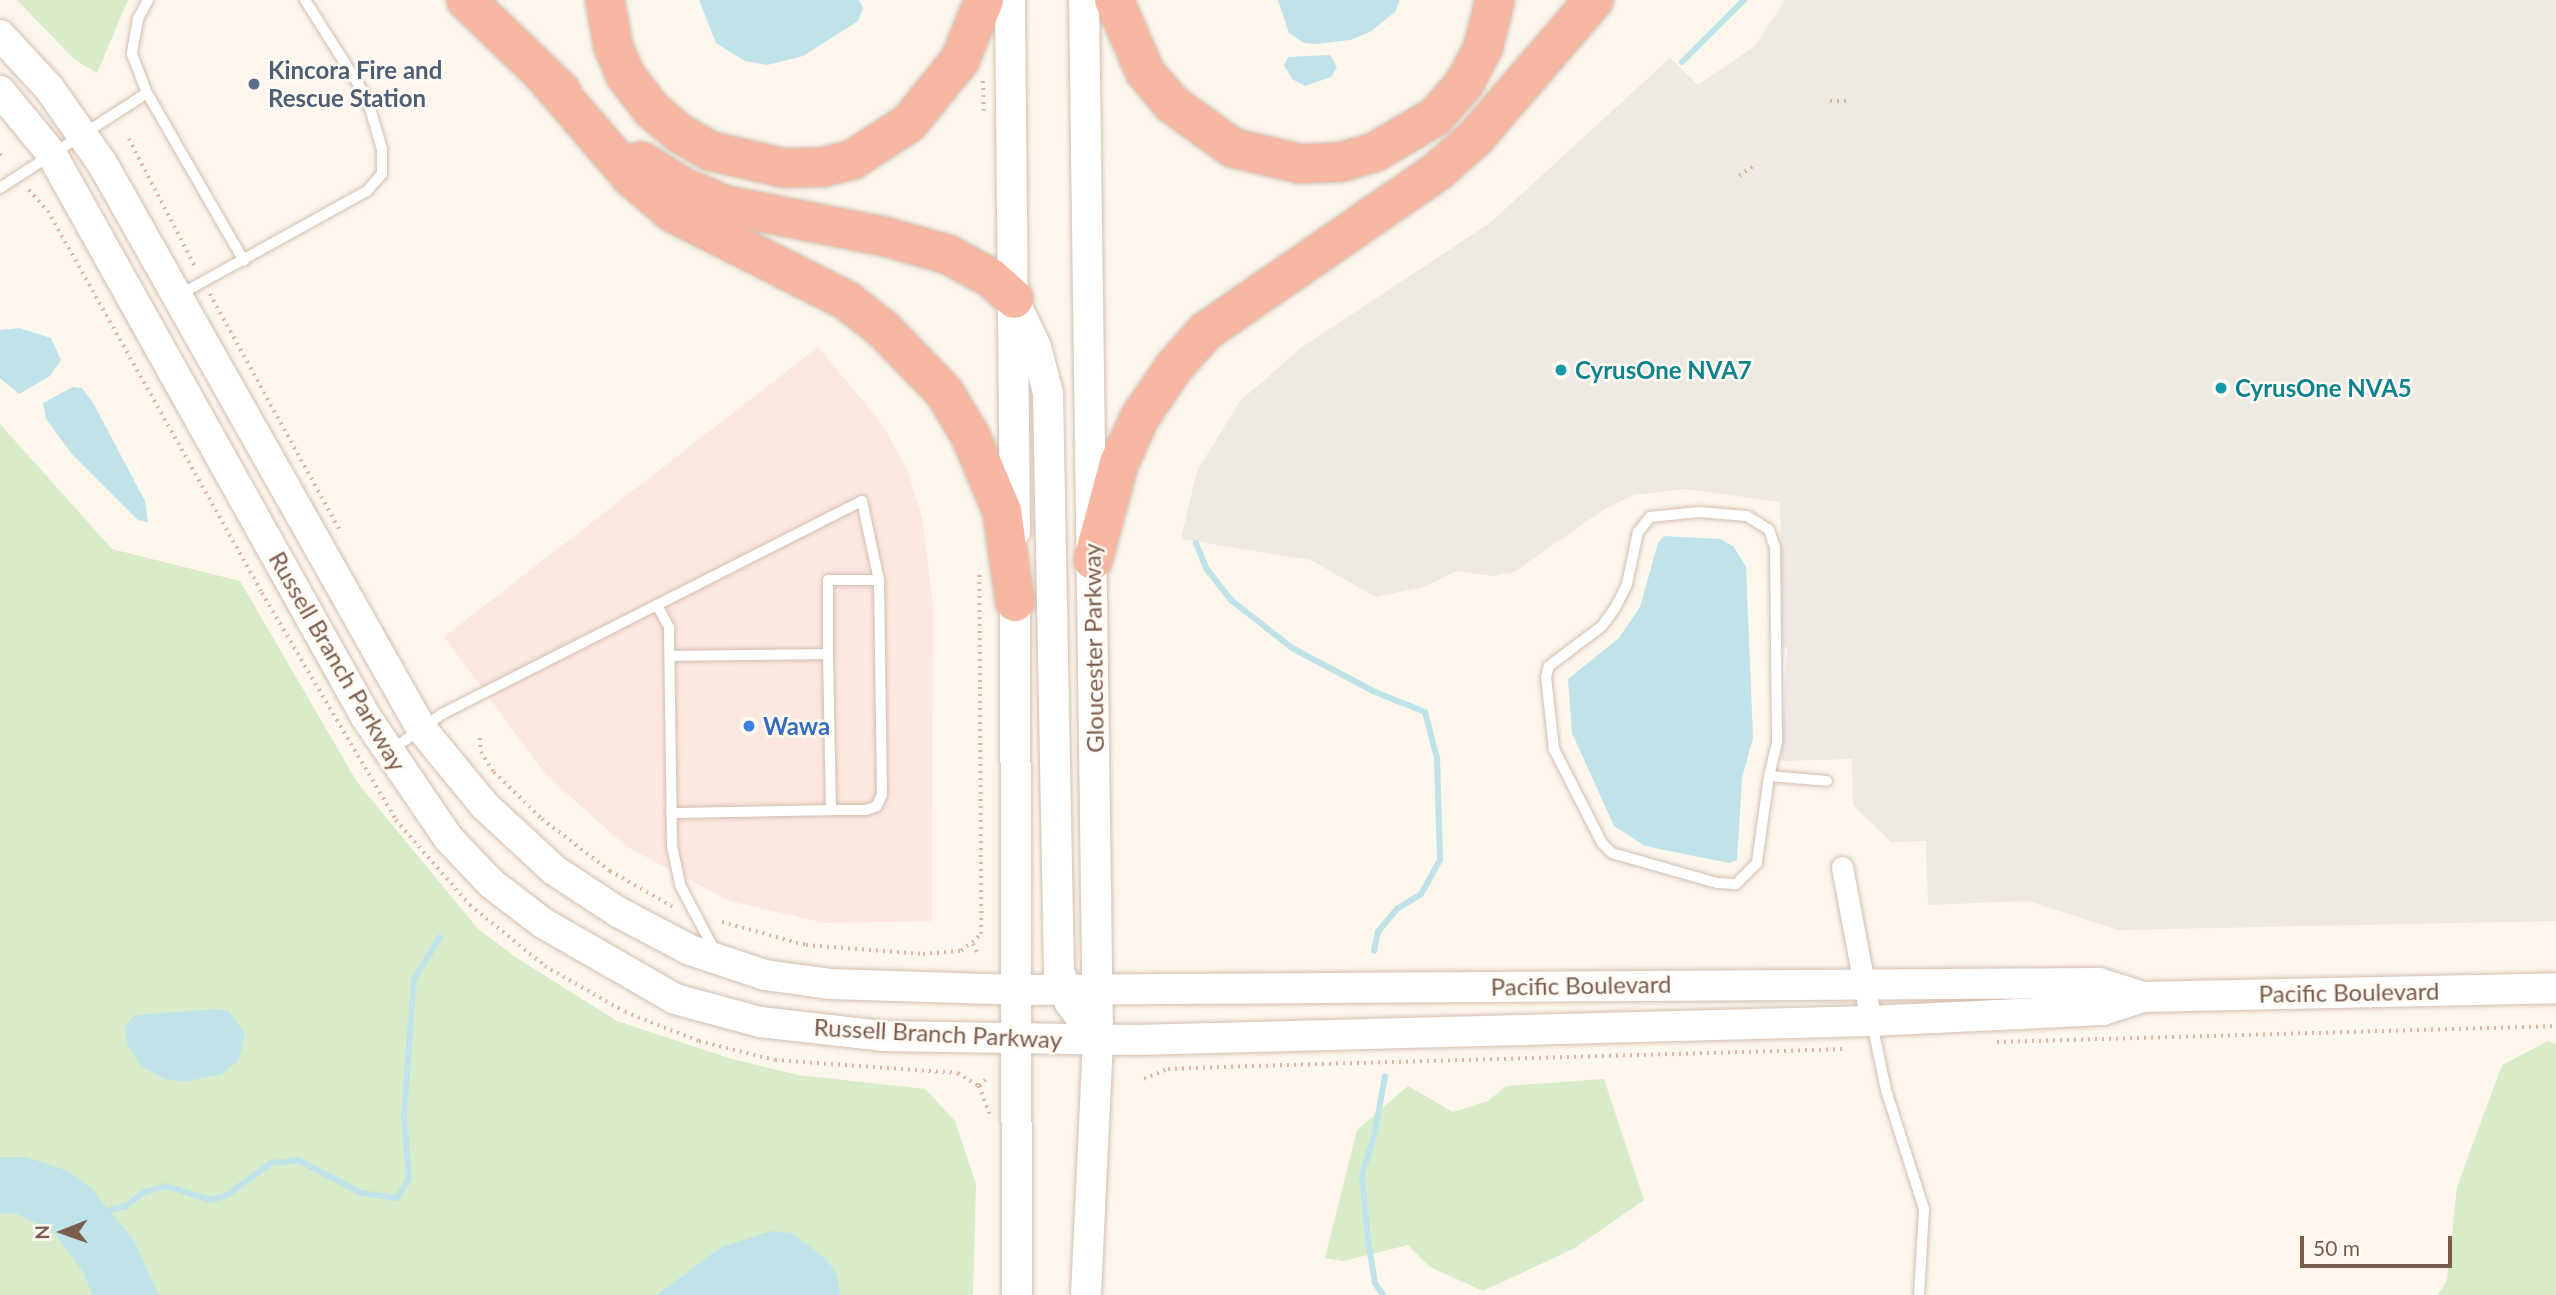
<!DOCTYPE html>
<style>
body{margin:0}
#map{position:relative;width:2556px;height:1295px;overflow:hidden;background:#fdf6ec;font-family:Lato,sans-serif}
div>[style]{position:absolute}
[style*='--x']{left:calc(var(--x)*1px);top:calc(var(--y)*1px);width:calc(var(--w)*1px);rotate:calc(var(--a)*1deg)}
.commercial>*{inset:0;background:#fde8e0}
.industrial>*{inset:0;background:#efe9e4}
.green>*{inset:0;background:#d8ecc9}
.water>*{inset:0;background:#bfe3e8}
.stream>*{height:6px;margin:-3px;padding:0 3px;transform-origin:3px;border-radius:3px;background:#bfe3e8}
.path>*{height:3.5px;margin-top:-1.75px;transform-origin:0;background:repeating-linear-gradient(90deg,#d9b8a5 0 2px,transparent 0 7px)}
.roads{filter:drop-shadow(0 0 2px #d1beb0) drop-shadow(0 0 2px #d1beb0)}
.service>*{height:10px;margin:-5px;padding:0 5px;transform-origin:5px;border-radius:5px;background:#fff}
.minor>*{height:21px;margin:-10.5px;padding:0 10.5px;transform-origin:10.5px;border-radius:10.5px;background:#fff}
.secondary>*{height:30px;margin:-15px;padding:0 15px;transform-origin:15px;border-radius:15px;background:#fff}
.motorway>*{height:38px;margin:-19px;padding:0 19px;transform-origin:19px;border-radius:19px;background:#f7b7a3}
.dots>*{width:19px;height:19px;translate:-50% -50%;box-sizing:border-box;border:4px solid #fffaf3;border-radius:50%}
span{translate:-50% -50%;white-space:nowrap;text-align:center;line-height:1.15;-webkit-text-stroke:5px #fffaf3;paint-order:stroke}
.service-label{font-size:24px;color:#4e5e75;font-weight:700}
.left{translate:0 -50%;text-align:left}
.culture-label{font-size:24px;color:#0d838f;font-weight:700}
.street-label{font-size:24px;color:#7a5c4d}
.shop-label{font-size:24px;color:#366cbe;font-weight:700}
.north{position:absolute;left:28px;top:1197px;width:70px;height:70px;-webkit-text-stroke:5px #fffaf3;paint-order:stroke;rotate:269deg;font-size:19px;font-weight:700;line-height:28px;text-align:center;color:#7a5c4d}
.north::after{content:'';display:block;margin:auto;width:24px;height:32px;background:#7a5c4d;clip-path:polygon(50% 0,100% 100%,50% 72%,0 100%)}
.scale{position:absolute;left:2300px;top:1236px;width:152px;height:32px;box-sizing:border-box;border:4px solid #7a5c4d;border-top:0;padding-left:9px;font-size:21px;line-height:24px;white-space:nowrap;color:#7a5c4d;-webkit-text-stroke:5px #fffaf3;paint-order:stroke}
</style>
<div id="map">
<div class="commercial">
<i style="clip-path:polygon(818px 347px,882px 424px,907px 469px,922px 518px,933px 605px,932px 921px,824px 923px,730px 901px,627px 847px,547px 776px,444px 637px)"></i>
</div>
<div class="industrial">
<i style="clip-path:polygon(1785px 0,2556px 0,2556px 921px,2118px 930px,2028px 901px,1928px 905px,1926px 841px,1891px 842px,1853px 805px,1852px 759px,1781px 761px,1787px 647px,1783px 647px,1780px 502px,1685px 489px,1634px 495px,1605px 509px,1514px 572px,1492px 576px,1456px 571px,1424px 587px,1375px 597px,1311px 560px,1181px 539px,1197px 471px,1240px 401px,1302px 347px,1490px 223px,1670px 58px,1698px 85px,1755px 46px)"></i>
</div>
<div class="green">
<i style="clip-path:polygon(17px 0,128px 0,97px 73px,75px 60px)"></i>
<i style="clip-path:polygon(0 424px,112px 549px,240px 581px,357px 782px,478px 929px,520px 960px,617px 1021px,732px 1059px,798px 1075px,925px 1089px,955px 1121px,976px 1184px,973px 1295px,0 1295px)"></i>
<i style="clip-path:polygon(2548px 1041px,2556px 1044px,2556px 1295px,2438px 1295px,2447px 1280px,2457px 1187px,2502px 1065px)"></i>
<i style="clip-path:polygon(1604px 1079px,1644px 1200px,1575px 1248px,1483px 1291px,1430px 1267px,1408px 1245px,1343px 1261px,1325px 1258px,1357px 1130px,1408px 1086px,1453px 1112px,1488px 1101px,1506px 1086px)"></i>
</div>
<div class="water">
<i style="clip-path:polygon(699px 0,859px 0,863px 8px,858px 21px,803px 56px,767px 65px,745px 61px,716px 43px)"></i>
<i style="clip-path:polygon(1278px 0,1399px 0,1399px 3px,1395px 12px,1370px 32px,1350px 40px,1316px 44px,1304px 43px,1289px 33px)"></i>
<i style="clip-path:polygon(1330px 55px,1337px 67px,1331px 77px,1305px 86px,1292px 79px,1284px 65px,1288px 57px)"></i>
<i style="clip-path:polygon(19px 328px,51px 338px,61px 360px,50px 376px,19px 394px,0 378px,0 330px)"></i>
<i style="clip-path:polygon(73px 387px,82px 388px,93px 403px,145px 501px,148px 522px,138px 520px,72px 454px,46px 419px,43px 403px)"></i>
<i style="clip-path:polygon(1664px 536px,1721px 539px,1734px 547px,1746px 567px,1753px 738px,1742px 778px,1737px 860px,1729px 863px,1645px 846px,1614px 826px,1572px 733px,1568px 679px,1619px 638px,1640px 607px,1658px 543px)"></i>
<i style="clip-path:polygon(217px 1009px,228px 1011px,245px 1033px,239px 1060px,222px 1074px,184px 1082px,165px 1079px,142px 1067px,127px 1045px,125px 1026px,135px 1015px)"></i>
<i style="clip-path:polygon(0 1157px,26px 1157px,68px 1171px,91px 1188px,133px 1239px,159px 1295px,92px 1295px,84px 1273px,52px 1230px,14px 1213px,0 1214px)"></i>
<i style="clip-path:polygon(771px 1231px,792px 1233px,827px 1260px,837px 1275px,840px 1295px,657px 1295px,721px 1247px)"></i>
</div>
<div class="stream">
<i style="--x:1682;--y:62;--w:88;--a:-45"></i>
<i style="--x:1196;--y:543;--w:27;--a:68"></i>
<i style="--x:1206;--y:568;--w:41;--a:52"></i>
<i style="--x:1231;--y:600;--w:78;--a:38.2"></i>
<i style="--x:1292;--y:648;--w:94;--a:27.9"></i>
<i style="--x:1375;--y:692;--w:54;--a:21.8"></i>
<i style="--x:1425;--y:712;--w:48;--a:75.4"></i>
<i style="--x:1437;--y:758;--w:102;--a:88.3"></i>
<i style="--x:1440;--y:860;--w:39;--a:119"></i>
<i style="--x:1421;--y:894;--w:28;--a:148"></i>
<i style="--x:1397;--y:909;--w:30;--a:130"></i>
<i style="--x:1378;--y:932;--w:19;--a:102"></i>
<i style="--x:103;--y:1212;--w:24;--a:-15"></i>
<i style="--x:126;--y:1206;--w:23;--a:-38"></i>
<i style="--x:144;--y:1192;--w:23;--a:-15"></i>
<i style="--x:166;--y:1186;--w:47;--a:17.3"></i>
<i style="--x:211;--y:1200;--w:17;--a:-17"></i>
<i style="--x:227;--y:1195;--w:54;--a:-36"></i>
<i style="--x:271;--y:1163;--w:27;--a:-6"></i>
<i style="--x:298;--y:1160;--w:71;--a:27.6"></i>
<i style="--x:361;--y:1193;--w:36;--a:8"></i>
<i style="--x:397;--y:1198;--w:22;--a:-58"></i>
<i style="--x:409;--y:1179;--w:64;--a:-94.5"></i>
<i style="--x:404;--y:1115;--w:136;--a:-85.8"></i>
<i style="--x:414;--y:979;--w:49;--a:-58.2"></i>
<i style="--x:1383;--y:1295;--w:14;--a:-124"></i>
<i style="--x:1375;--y:1283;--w:43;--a:-99.5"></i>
<i style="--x:1368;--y:1241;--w:66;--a:-95.2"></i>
<i style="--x:1362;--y:1175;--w:45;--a:-73.2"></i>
<i style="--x:1375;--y:1132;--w:57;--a:-79.9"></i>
</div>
<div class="path">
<i style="--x:983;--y:81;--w:30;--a:88"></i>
<i style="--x:1830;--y:101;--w:19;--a:0"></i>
<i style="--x:129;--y:139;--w:145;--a:62.6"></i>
<i style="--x:0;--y:154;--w:6;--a:45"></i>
<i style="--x:1739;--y:176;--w:19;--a:-35"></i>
<i style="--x:29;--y:190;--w:28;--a:48"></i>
<i style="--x:48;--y:211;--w:438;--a:60.7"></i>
<i style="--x:262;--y:593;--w:264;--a:59.4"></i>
<i style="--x:396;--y:820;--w:113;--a:49"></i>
<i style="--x:470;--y:905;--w:97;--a:39.1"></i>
<i style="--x:545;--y:966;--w:92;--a:29.9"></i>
<i style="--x:625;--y:1012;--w:79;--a:21.4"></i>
<i style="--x:699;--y:1041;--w:78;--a:14"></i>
<i style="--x:775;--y:1060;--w:183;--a:4.1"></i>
<i style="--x:958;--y:1073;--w:25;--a:32"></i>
<i style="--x:979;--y:1086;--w:30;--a:69"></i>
<i style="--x:210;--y:294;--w:272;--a:61.2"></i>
<i style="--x:480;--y:738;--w:14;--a:86"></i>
<i style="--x:481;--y:752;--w:24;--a:57"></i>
<i style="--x:494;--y:772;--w:67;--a:44.4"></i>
<i style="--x:542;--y:819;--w:86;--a:37.4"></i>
<i style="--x:610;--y:871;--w:73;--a:29.7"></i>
<i style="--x:722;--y:922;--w:87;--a:15.3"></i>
<i style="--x:806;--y:945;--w:117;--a:4.4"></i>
<i style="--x:923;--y:954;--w:38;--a:-5"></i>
<i style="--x:961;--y:951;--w:26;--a:-40"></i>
<i style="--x:981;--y:934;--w:364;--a:-90.3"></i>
<i style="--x:973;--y:944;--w:9;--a:63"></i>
<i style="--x:1997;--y:1042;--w:559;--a:-1.64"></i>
<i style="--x:1144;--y:1079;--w:26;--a:-23"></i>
<i style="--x:1168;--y:1069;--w:84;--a:-2"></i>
<i style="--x:1252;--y:1066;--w:594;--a:-1.64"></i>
<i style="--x:979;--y:1086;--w:11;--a:-45"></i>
</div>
<div class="roads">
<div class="service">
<i style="--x:148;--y:0;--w:21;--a:118"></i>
<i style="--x:138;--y:19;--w:36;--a:100"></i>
<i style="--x:132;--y:54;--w:42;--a:69"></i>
<i style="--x:147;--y:93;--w:194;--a:60"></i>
<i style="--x:0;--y:188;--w:175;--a:-32.9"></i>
<i style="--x:179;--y:295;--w:215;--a:-29"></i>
<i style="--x:367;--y:191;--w:23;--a:-49"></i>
<i style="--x:382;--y:174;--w:25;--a:-90"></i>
<i style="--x:382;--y:149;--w:53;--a:-106.4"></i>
<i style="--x:367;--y:98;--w:116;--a:-122.3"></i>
<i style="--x:657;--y:605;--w:26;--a:62"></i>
<i style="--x:669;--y:628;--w:218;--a:89.2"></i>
<i style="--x:672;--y:846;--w:40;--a:78"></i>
<i style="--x:680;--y:885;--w:77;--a:62.1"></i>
<i style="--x:828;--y:654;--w:74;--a:-90"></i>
<i style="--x:828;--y:580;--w:51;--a:0"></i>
<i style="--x:670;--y:656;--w:158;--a:-0.7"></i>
<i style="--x:828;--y:654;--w:156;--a:88.9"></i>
<i style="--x:831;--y:810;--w:160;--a:178.9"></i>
<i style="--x:390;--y:751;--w:64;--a:-35.4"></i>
<i style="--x:442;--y:714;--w:471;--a:-26.9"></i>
<i style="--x:862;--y:501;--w:81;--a:77.9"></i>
<i style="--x:879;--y:580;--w:214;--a:89.2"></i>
<i style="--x:882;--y:794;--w:13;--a:113"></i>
<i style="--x:877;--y:806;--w:12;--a:160"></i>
<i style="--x:866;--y:810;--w:35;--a:180"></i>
<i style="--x:1769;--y:776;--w:88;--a:97.9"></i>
<i style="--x:1757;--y:863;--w:30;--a:135"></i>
<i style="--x:1736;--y:884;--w:19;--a:-177"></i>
<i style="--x:1717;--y:883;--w:109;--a:-164.1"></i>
<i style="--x:1612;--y:853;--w:14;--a:-135"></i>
<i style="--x:1602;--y:843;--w:106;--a:-117.1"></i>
<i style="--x:1554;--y:749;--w:72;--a:-96.3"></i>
<i style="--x:1546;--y:677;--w:11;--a:-75"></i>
<i style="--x:1549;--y:666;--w:66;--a:-37"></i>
<i style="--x:1602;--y:626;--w:22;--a:-54"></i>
<i style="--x:1615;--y:608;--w:27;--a:-63"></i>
<i style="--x:1627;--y:584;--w:53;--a:-78.1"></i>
<i style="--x:1638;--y:532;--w:19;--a:-51"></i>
<i style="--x:1650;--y:517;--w:49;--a:-5.8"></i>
<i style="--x:1699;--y:512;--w:48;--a:4.8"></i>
<i style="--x:1747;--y:516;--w:26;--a:32"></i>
<i style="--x:1769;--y:530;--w:18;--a:71"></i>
<i style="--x:1775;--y:547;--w:195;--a:89.4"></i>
<i style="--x:1777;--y:742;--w:35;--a:103"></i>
<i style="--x:1769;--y:776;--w:58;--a:4.9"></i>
<i style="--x:1872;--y:1023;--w:68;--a:78.2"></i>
<i style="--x:1886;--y:1090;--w:125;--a:72.3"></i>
<i style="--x:1924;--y:1209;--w:86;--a:93.3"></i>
</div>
<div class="minor">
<i style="--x:1842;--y:867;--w:157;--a:79.3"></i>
</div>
<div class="secondary">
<i style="--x:1010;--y:0;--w:532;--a:89.46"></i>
<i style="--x:1084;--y:0;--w:1040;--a:89.23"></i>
<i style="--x:1098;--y:1040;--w:255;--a:92.7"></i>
<i style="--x:0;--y:35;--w:72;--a:47.2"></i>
<i style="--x:49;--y:88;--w:92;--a:54.8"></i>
<i style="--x:102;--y:163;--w:649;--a:60.55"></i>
<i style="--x:421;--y:728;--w:99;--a:50.7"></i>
<i style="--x:484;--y:805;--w:96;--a:42.9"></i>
<i style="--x:554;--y:870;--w:77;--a:33.3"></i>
<i style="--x:618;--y:912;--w:81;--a:27.8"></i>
<i style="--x:690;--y:950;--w:79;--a:18.4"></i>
<i style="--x:765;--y:975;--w:67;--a:7.8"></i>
<i style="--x:831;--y:984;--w:187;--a:1.8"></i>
<i style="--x:1018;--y:990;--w:1081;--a:-0.37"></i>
<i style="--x:2099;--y:983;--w:46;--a:17.7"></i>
<i style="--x:0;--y:91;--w:80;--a:50.6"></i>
<i style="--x:51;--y:153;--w:646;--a:60.82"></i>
<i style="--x:366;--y:717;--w:148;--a:55.8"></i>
<i style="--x:449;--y:839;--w:62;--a:46.3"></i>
<i style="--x:492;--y:884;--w:64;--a:37.4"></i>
<i style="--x:543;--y:923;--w:152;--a:29.9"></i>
<i style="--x:675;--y:999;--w:88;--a:15.1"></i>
<i style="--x:760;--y:1022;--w:123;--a:6.5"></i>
<i style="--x:882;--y:1036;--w:254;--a:0.9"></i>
<i style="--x:1136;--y:1040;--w:735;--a:-1.48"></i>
<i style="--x:1871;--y:1021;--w:232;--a:-2.7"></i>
<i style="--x:2103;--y:1010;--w:42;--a:-18"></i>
<i style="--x:2143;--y:997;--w:413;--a:-1.2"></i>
<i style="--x:1018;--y:309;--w:42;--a:64.7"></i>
<i style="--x:1036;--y:347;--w:48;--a:75.4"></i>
<i style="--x:1048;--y:393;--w:578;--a:88.91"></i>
<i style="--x:1059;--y:971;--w:34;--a:71"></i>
<i style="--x:1070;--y:1003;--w:46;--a:52.9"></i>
<i style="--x:1015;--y:581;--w:714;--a:89.84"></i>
</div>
<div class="motorway">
<i style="--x:466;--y:0;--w:132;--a:43.8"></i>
<i style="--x:605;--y:0;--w:47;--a:80.1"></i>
<i style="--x:613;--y:46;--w:33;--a:67"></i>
<i style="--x:626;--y:76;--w:43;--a:52.6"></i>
<i style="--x:652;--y:110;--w:35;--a:40"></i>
<i style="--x:679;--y:133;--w:36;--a:30"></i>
<i style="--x:710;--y:151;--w:76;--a:12.9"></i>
<i style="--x:784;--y:168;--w:39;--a:-1"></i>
<i style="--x:823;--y:167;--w:30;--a:-14"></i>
<i style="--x:852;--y:160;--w:68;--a:-33"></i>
<i style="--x:909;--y:123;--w:81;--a:-51"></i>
<i style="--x:960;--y:60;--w:65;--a:-68.2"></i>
<i style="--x:1114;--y:0;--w:78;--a:66.7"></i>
<i style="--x:1145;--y:72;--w:42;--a:49.8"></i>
<i style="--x:1172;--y:104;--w:75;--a:35.8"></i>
<i style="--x:1233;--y:148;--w:70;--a:13.2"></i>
<i style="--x:1301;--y:164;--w:40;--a:-2.9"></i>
<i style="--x:1341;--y:162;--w:35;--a:-16"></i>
<i style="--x:1375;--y:152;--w:69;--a:-30.3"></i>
<i style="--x:1435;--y:117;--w:44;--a:-48.7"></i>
<i style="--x:1464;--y:84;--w:41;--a:-62.2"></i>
<i style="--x:1483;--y:48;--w:49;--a:-76"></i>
<i style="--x:542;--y:73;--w:137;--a:49.4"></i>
<i style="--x:631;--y:177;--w:55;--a:40.6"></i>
<i style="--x:673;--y:213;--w:194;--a:26.7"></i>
<i style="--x:846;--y:300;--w:47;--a:38.1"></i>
<i style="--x:883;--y:329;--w:88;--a:45.9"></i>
<i style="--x:944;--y:392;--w:50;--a:58.8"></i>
<i style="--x:970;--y:435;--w:82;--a:67.2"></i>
<i style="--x:1002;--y:511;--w:92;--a:81.9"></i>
<i style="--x:641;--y:161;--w:49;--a:31.8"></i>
<i style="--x:683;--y:187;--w:46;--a:23.2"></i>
<i style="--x:725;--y:205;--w:164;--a:11.2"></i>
<i style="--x:886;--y:237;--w:63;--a:15.6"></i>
<i style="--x:947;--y:254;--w:50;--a:28.6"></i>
<i style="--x:991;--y:278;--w:31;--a:42"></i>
<i style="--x:1093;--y:560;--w:100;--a:-75"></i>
<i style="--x:1119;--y:463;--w:51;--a:-65.5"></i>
<i style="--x:1140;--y:417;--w:60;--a:-55.8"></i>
<i style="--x:1174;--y:367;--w:48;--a:-48.4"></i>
<i style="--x:1206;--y:331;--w:283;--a:-34.6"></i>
<i style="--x:1439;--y:170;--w:50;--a:-41.7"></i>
<i style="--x:1476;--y:137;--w:181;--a:-49.3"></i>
</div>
</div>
<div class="dots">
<i style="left:254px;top:84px;background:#5c6f8a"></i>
<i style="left:1561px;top:370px;background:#0f9aa8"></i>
<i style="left:2221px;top:388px;background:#0f9aa8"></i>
<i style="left:749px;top:726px;background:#3f7fe0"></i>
</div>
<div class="service-label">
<span class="left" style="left:268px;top:84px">Kincora Fire and<br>Rescue Station</span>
</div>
<div class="culture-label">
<span class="left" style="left:1575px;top:370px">CyrusOne NVA7</span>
<span class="left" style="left:2235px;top:388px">CyrusOne NVA5</span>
</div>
<div class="street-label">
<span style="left:1093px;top:648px;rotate:-91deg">Gloucester Parkway</span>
<span style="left:338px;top:661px;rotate:60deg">Russell Branch Parkway</span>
<span style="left:1581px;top:985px;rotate:-1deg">Pacific Boulevard</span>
<span style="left:2349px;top:992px;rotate:-1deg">Pacific Boulevard</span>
<span style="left:938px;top:1033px;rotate:3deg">Russell Branch Parkway</span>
</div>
<div class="shop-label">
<span class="left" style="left:763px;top:726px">Wawa</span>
</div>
<div class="north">N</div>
<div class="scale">50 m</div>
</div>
